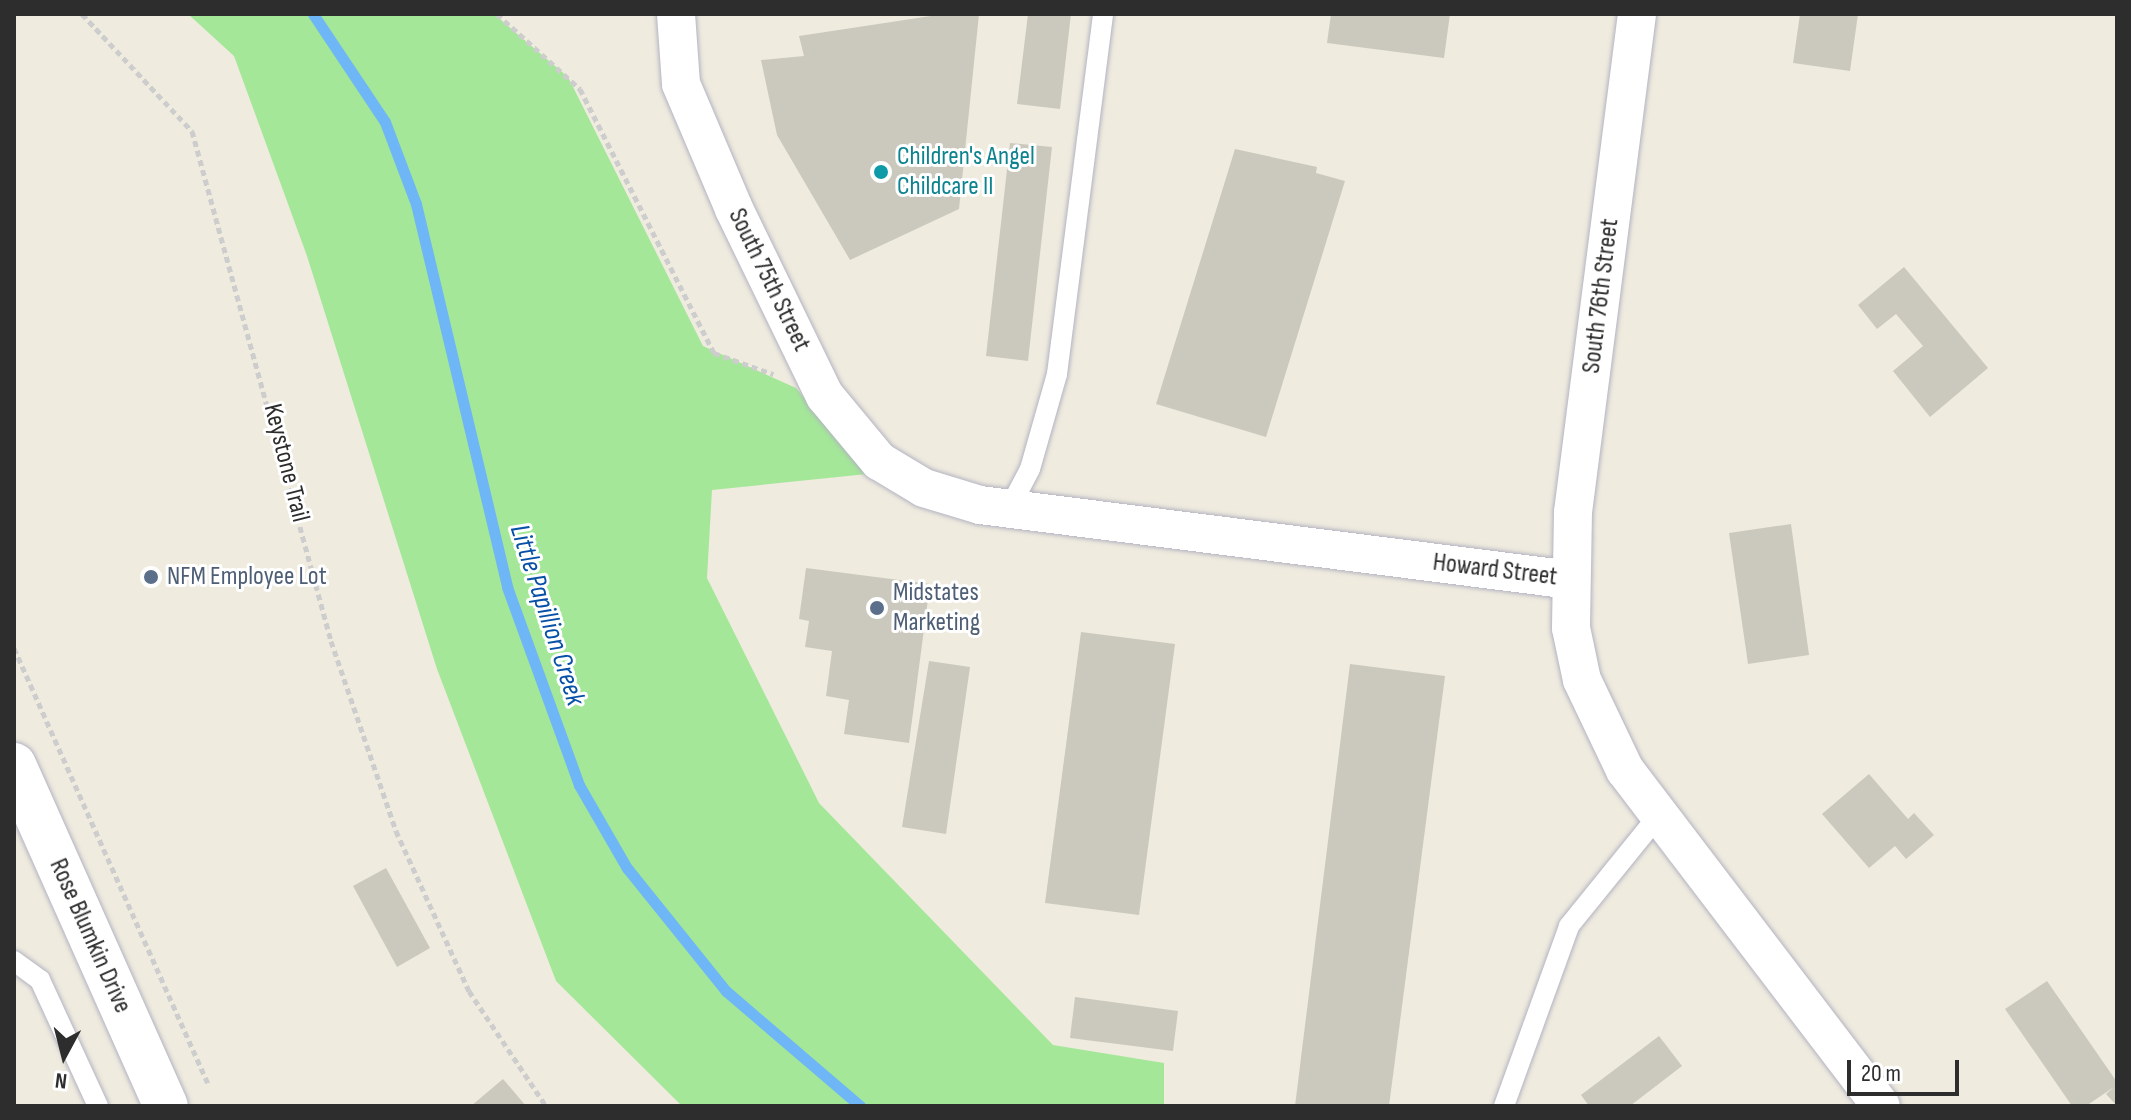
<!DOCTYPE html>
<style>
body{margin:0}
#map{position:relative;width:2131px;height:1120px;overflow:hidden;background:#efebdf;font-family:"Sofia Sans Condensed",sans-serif}
div>[style]{position:absolute}
[style*='--x']{left:calc(var(--x)*1px);top:calc(var(--y)*1px);width:calc(var(--w)*1px);rotate:calc(var(--a)*1deg)}
.green>*{inset:0;background:#a4e799}
.stream>*{height:11px;margin:-5.5px;padding:0 5.5px;transform-origin:5.5px;border-radius:5.5px;background:#6eb6f5}
.building>*{inset:0;background:#cbc9bd}
.path>*{height:5px;margin-top:-2.5px;transform-origin:0;background:repeating-linear-gradient(90deg,#cdcdcd 0 6px,transparent 0 10px)}
.roads{filter:drop-shadow(0 0 2px #b3b3c1) drop-shadow(0 0 2px #b3b3c1)}
.lane>*{height:20px;margin:-10px;padding:0 10px;transform-origin:10px;border-radius:10px;background:#fff}
.street>*{height:38px;margin:-19px;padding:0 19px;transform-origin:19px;border-radius:19px;background:#fff}
.secondary>*{height:44px;margin:-22px;padding:0 22px;transform-origin:22px;border-radius:22px;background:#fff}
.dots>*{width:22px;height:22px;translate:-50% -50%;box-sizing:border-box;border:4px solid #fff;border-radius:50%}
span{translate:-50% -50%;white-space:nowrap;text-align:center;line-height:1.15;-webkit-text-stroke:6px #fff;paint-order:stroke}
.culture-label{font-size:26px;color:#0d838f}
.left{translate:0 -50%;text-align:left}
.street-label{font-size:26px;color:#2d2d2d}
.service-label{font-size:26px;color:#4e5e75}
.water-label{font-size:28px;color:#0750a7;font-style:italic}
.frame{position:absolute;inset:0;border:16px solid #2d2d2d;pointer-events:none}
.north{position:absolute;left:24px;top:1016px;width:80px;height:80px;-webkit-text-stroke:6px #fff;paint-order:stroke;rotate:187deg;font-size:22px;font-weight:700;line-height:32px;text-align:center;color:#2d2d2d}
.north::after{content:'';display:block;margin:auto;width:28px;height:36px;background:#2d2d2d;clip-path:polygon(50% 0,100% 100%,50% 72%,0 100%)}
.scale{position:absolute;left:1847px;top:1060px;width:112px;height:36px;box-sizing:border-box;border:4px solid #2d2d2d;border-top:0;padding-left:10px;font-size:24px;line-height:28px;white-space:nowrap;color:#2d2d2d;-webkit-text-stroke:6px #fff;paint-order:stroke}
</style>
<div id="map">
<div class="green">
<i style="clip-path:polygon(188px 14px,494px 14px,568px 77px,703px 346px,796px 388px,867px 474px,712px 490px,707px 578px,819px 803px,1053px 1045px,1164px 1063px,1164px 1106px,682px 1106px,556px 981px,437px 669px,307px 256px,234px 56px)"></i>
</div>
<div class="stream">
<i style="--x:313;--y:14;--w:130;--a:56.3"></i>
<i style="--x:385;--y:122;--w:88;--a:69.3"></i>
<i style="--x:416;--y:204;--w:394;--a:76.6"></i>
<i style="--x:507;--y:587;--w:211;--a:70"></i>
<i style="--x:579;--y:785;--w:96;--a:60"></i>
<i style="--x:627;--y:868;--w:158;--a:51.2"></i>
<i style="--x:726;--y:991;--w:177;--a:40.6"></i>
</div>
<div class="building">
<i style="clip-path:polygon(944px 14px,979px 14px,959px 209px,850px 260px,777px 135px,761px 60px,804px 56px,799px 36px)"></i>
<i style="clip-path:polygon(1028px 14px,1071px 14px,1060px 109px,1017px 104px)"></i>
<i style="clip-path:polygon(1331px 14px,1450px 14px,1444px 58px,1327px 43px)"></i>
<i style="clip-path:polygon(1800px 14px,1858px 14px,1850px 71px,1793px 63px)"></i>
<i style="clip-path:polygon(1010px 143px,1052px 147px,1028px 361px,986px 356px)"></i>
<i style="clip-path:polygon(1235px 149px,1317px 167px,1316px 173px,1345px 181px,1266px 437px,1156px 404px)"></i>
<i style="clip-path:polygon(1904px 267px,1988px 368px,1930px 417px,1893px 371px,1923px 346px,1896px 314px,1877px 329px,1858px 305px)"></i>
<i style="clip-path:polygon(1791px 524px,1809px 655px,1748px 664px,1729px 533px)"></i>
<i style="clip-path:polygon(806px 568px,930px 584px,909px 743px,844px 734px,849px 700px,826px 696px,832px 651px,805px 647px,809px 621px,799px 619px)"></i>
<i style="clip-path:polygon(1081px 632px,1175px 644px,1139px 915px,1045px 903px)"></i>
<i style="clip-path:polygon(929px 661px,970px 667px,946px 834px,902px 827px)"></i>
<i style="clip-path:polygon(1350px 664px,1445px 676px,1389px 1106px,1295px 1106px)"></i>
<i style="clip-path:polygon(1869px 774px,1908px 819px,1914px 813px,1934px 835px,1906px 859px,1895px 846px,1869px 868px,1822px 814px)"></i>
<i style="clip-path:polygon(386px 868px,430px 948px,397px 967px,353px 886px)"></i>
<i style="clip-path:polygon(2047px 981px,2117px 1082px,2117px 1106px,2106px 1094px,2114px 1087px,2086px 1106px,2072px 1106px,2005px 1009px)"></i>
<i style="clip-path:polygon(1075px 997px,1178px 1011px,1173px 1051px,1070px 1038px)"></i>
<i style="clip-path:polygon(1659px 1036px,1682px 1066px,1630px 1106px,1589px 1106px,1581px 1095px)"></i>
<i style="clip-path:polygon(503px 1079px,526px 1106px,471px 1106px)"></i>
</div>
<div class="path">
<i style="--x:82;--y:14;--w:161;--a:46.8"></i>
<i style="--x:192;--y:131;--w:529;--a:74.75"></i>
<i style="--x:331;--y:641;--w:201;--a:71.1"></i>
<i style="--x:396;--y:831;--w:176;--a:65.5"></i>
<i style="--x:469;--y:991;--w:138;--a:56.2"></i>
<i style="--x:497;--y:14;--w:112;--a:42.1"></i>
<i style="--x:580;--y:89;--w:296;--a:63.1"></i>
<i style="--x:714;--y:353;--w:63;--a:19.6"></i>
<i style="--x:14;--y:648;--w:479;--a:66"></i>
</div>
<div class="roads">
<div class="lane">
<i style="--x:1009;--y:509;--w:45;--a:-62.3"></i>
<i style="--x:1030;--y:469;--w:99;--a:-74.1"></i>
<i style="--x:1057;--y:374;--w:363;--a:-82.7"></i>
<i style="--x:14;--y:961;--w:32;--a:36"></i>
<i style="--x:40;--y:980;--w:139;--a:65.3"></i>
<i style="--x:1504;--y:1106;--w:191;--a:-70.1"></i>
<i style="--x:1569;--y:926;--w:143;--a:-51"></i>
</div>
<div class="street">
<i style="--x:676;--y:14;--w:70;--a:85.9"></i>
<i style="--x:681;--y:84;--w:136;--a:67"></i>
<i style="--x:734;--y:209;--w:208;--a:64.1"></i>
<i style="--x:825;--y:396;--w:85;--a:50.3"></i>
<i style="--x:879;--y:461;--w:52;--a:31"></i>
<i style="--x:924;--y:488;--w:59;--a:16.9"></i>
<i style="--x:980;--y:505;--w:596;--a:7.23"></i>
<i style="--x:1637;--y:14;--w:502;--a:97.32"></i>
<i style="--x:1573;--y:512;--w:116;--a:91"></i>
<i style="--x:1571;--y:628;--w:53;--a:78.1"></i>
<i style="--x:1582;--y:680;--w:100;--a:64.5"></i>
<i style="--x:1625;--y:770;--w:422;--a:52.7"></i>
</div>
<div class="secondary">
<i style="--x:14;--y:765;--w:373;--a:66"></i>
</div>
</div>
<div class="dots">
<i style="left:881px;top:172px;background:#0f9aa8"></i>
<i style="left:151px;top:577px;background:#5c6f8a"></i>
<i style="left:877px;top:608px;background:#5c6f8a"></i>
</div>
<div class="culture-label">
<span class="left" style="left:897px;top:172px">Children's Angel<br>Childcare II</span>
</div>
<div class="street-label">
<span style="left:769px;top:280px;rotate:64deg">South 75th Street</span>
<span style="left:1601px;top:296px;rotate:-83deg">South 76th Street</span>
<span style="left:286px;top:463px;rotate:76deg">Keystone Trail</span>
<span style="left:1495px;top:570px;rotate:7deg">Howard Street</span>
<span style="left:90px;top:936px;rotate:66deg">Rose Blumkin Drive</span>
</div>
<div class="service-label">
<span class="left" style="left:167px;top:577px">NFM Employee Lot</span>
<span class="left" style="left:893px;top:608px">Midstates<br>Marketing</span>
</div>
<div class="water-label">
<span style="left:547px;top:615px;rotate:72deg">Little Papillion Creek</span>
</div>
<div class="frame"></div>
<div class="north">N</div>
<div class="scale">20 m</div>
</div>
